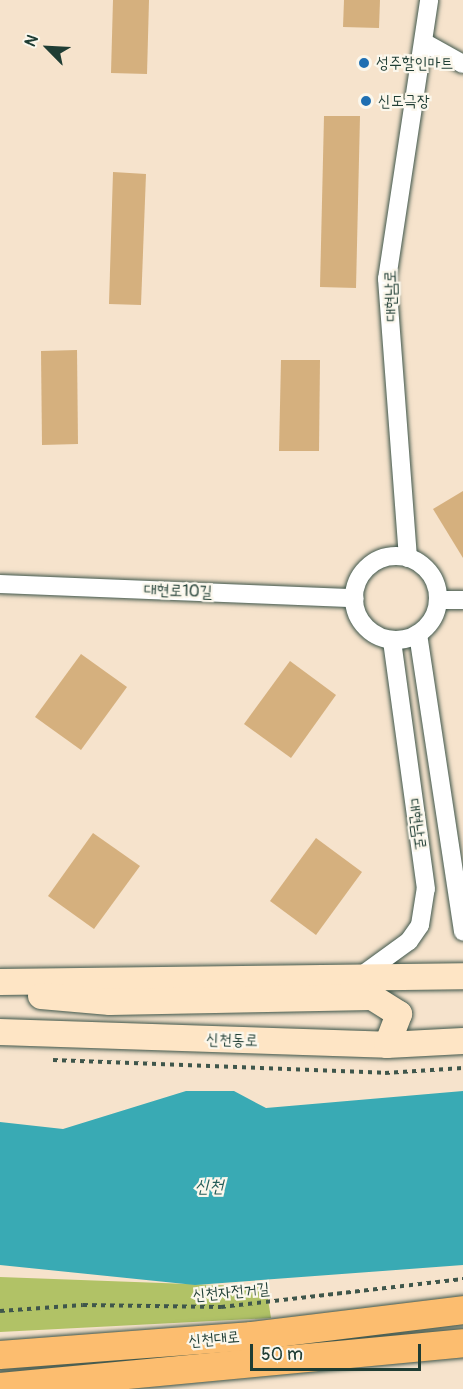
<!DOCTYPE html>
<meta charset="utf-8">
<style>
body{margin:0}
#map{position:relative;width:463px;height:1389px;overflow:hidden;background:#f6e3cc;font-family:Pangolin,"Poor Story",sans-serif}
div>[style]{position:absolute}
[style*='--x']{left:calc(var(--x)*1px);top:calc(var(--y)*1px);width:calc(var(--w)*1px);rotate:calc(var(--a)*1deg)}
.green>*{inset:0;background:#b1c266}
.water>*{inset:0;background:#39aab4}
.building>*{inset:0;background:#d5b07e}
.path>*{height:4px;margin-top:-2px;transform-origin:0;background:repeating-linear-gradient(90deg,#3f564b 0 4.5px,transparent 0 9px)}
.roads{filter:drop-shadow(0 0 2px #3f564b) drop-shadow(0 0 2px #3f564b)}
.minor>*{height:18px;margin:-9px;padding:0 9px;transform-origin:9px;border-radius:9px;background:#fff}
.minor>.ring{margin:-9px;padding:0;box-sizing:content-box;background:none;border:18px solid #fff;border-radius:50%}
.secondary>*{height:26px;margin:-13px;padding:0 13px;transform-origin:13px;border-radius:13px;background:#fee5c5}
.trunk>*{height:28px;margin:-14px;padding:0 14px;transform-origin:14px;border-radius:14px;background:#fcbd6f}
.dots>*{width:16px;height:16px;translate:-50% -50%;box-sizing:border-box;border:3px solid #fbf7ec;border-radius:50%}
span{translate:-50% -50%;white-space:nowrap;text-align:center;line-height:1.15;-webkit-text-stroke:4.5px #fbf7ec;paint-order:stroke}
.poi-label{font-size:16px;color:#1f3d34}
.left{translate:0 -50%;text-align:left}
.street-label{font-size:16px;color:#1f3d34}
.water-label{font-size:18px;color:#275e5a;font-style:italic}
.north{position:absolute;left:18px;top:18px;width:60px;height:60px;-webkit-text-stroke:4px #fbf7ec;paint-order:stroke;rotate:294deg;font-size:16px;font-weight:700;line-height:24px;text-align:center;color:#1f3d34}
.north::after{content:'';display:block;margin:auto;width:21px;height:27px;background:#1f3d34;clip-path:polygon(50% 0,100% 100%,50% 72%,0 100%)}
.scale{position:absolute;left:250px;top:1344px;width:171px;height:27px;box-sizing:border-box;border:3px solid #1f3d34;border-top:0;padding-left:8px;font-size:18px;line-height:21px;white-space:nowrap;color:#1f3d34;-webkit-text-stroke:4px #fbf7ec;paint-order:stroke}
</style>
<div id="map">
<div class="green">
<i style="clip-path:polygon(0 1277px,266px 1287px,271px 1318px,0 1332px)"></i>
</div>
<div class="water">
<i style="clip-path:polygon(186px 1091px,234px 1091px,266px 1108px,463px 1091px,463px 1265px,195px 1285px,0 1265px,0 1122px,63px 1129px)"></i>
</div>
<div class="building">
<i style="clip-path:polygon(113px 0,149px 0,147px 74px,111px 73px)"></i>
<i style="clip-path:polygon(344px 0,380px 0,379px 28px,343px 27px)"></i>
<i style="clip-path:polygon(324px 116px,360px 116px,356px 288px,320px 287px)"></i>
<i style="clip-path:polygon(113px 172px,146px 174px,141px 305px,109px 304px)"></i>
<i style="clip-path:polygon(77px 350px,78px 444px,42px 445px,41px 351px)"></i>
<i style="clip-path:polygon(281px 360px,320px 360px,319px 451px,279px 451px)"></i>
<i style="clip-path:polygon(463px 491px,463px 558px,433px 509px)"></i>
<i style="clip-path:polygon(81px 654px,127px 687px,81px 750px,35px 717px)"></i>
<i style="clip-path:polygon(290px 661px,336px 695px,291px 758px,244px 724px)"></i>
<i style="clip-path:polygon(93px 833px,140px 866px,94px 929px,48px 896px)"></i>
<i style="clip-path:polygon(316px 838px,362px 872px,316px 935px,270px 901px)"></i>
</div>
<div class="path">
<i style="--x:53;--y:1060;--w:332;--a:2.2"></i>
<i style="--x:385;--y:1073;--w:78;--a:-3.7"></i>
<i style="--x:0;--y:1311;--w:83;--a:-4.1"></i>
<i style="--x:83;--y:1305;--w:138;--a:0.8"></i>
<i style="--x:221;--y:1307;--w:244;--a:-6.6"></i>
</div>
<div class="roads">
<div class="minor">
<i style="--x:427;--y:44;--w:41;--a:29.1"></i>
<i class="ring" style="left:354px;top:556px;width:66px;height:66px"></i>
<i style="--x:408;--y:558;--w:280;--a:-94.3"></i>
<i style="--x:387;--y:279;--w:282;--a:-81.4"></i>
<i style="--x:0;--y:584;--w:355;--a:2.3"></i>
<i style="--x:438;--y:600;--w:25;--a:0"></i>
<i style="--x:418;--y:634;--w:301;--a:81.4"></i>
<i style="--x:358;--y:978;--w:63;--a:-36"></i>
<i style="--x:409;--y:941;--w:19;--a:-55"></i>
<i style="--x:420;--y:925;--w:36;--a:-81"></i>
<i style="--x:426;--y:889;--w:251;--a:-97.8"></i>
</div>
<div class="secondary">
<i style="--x:0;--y:982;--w:463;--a:-0.7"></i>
<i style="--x:41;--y:996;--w:69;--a:5"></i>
<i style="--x:110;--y:1002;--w:262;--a:-1.1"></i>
<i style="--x:372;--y:997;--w:32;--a:32"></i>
<i style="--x:399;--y:1014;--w:33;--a:111"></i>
<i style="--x:0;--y:1032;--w:387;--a:1.9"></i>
<i style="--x:387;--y:1045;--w:76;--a:-3"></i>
</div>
<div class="trunk">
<i style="--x:0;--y:1355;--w:253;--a:-4.3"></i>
<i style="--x:252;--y:1336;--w:213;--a:-7"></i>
<i style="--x:0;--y:1387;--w:465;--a:-5.4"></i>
</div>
</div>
<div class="dots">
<i style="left:364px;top:63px;background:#1f6fb2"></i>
<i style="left:366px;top:101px;background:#1f6fb2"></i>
</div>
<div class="poi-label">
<span class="left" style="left:376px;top:63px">성주할인마트</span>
<span class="left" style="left:378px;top:101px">신도극장</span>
</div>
<div class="street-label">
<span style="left:391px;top:296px;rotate:-91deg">대현남로</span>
<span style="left:178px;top:591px;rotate:2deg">대현로10길</span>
<span style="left:417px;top:824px;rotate:82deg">대현남로</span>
<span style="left:232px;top:1040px;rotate:2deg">신천동로</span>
<span style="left:231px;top:1292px;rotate:-5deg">신천자전거길</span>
<span style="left:214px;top:1339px;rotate:-5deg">신천대로</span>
</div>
<div class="water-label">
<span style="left:209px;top:1187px">신천</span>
</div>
<div class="north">N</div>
<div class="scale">50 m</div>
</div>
